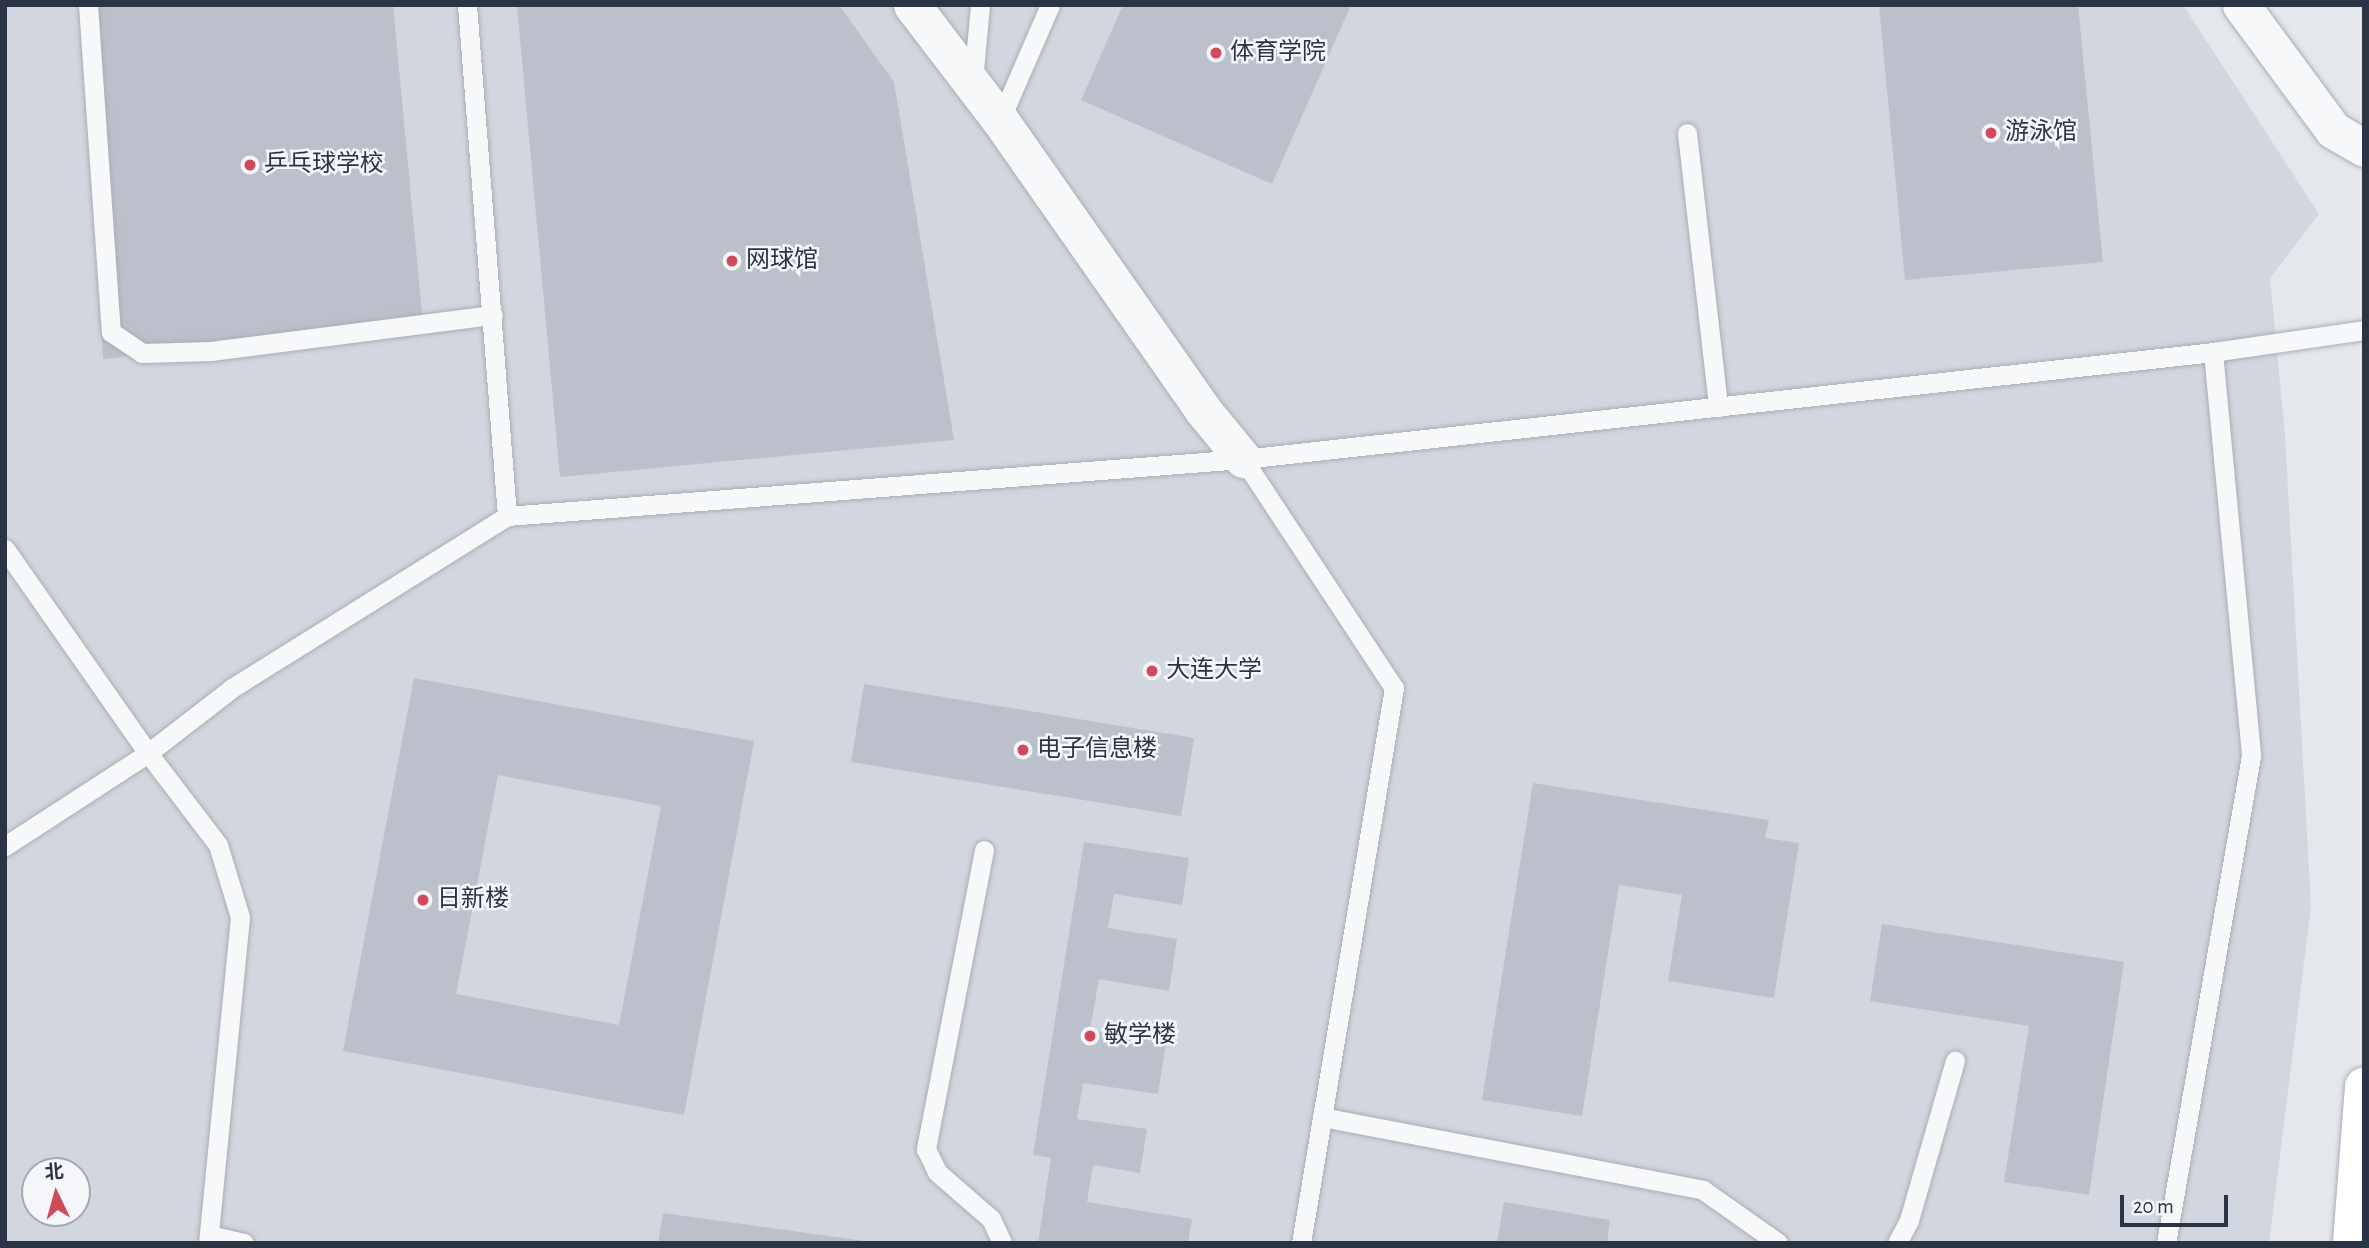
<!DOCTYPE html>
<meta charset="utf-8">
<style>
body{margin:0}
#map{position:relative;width:2369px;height:1248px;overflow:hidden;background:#e4e7ec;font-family:"Alegreya Sans","Noto Sans SC",sans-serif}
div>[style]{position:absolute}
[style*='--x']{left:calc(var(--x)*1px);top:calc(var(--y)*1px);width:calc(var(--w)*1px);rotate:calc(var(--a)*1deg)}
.built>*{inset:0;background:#d2d6de}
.building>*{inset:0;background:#bbc0ca}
.roads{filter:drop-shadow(0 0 2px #a9aeb7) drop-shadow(0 0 2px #a9aeb7)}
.lane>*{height:19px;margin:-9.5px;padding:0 9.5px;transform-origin:9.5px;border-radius:9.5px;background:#f7f8fa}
.street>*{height:37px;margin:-18.5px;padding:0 18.5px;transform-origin:18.5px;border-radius:18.5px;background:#f7f8fa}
.secondary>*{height:38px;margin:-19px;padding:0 19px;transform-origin:19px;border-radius:19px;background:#fff}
.dots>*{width:19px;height:19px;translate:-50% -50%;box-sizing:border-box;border:4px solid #f4f6f9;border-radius:50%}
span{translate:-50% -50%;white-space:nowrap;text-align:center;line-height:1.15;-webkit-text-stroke:5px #f4f6f9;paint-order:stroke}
.poi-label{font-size:24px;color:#2b3445}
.left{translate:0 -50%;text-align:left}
.frame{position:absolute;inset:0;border:7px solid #2b3445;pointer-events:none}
.north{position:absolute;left:21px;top:1157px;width:70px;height:70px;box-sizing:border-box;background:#f4f6f9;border:2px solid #a4a8b1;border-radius:50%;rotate:355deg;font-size:19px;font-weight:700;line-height:28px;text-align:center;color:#2b3445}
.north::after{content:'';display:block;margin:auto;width:24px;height:32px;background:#d1495b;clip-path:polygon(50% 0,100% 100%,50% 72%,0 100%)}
.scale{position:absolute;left:2120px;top:1195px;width:108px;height:32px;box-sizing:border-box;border:4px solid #2b3445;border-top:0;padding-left:9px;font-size:21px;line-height:24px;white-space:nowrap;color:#2b3445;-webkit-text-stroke:5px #f4f6f9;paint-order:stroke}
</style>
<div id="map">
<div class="built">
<i style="clip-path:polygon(evenodd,5px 5px,2183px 5px,2319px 214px,2270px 278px,2285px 435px,2311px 906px,2269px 1243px,5px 1243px,5px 5px,35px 1171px,77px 1171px,77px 1213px,35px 1213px,35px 1171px)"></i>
</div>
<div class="building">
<i style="clip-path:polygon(84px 5px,393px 5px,423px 324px,103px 359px)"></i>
<i style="clip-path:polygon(517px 5px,839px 5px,894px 82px,954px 440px,560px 477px)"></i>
<i style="clip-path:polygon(1123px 5px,1351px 5px,1272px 184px,1081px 100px)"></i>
<i style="clip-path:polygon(1879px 5px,2078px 5px,2103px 262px,1905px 280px)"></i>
<i style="clip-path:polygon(evenodd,414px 678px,754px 741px,684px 1115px,343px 1051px,414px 678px,498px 775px,661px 806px,619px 1025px,456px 994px,498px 775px)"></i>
<i style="clip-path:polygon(864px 684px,1194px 738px,1181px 816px,851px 762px)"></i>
<i style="clip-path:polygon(1533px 783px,1769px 820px,1765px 838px,1799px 843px,1774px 998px,1668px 981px,1682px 895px,1619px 885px,1582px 1116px,1482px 1100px)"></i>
<i style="clip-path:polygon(1084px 842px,1189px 858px,1182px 905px,1114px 894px,1108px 928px,1177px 939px,1169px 991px,1099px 979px,1090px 1030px,1166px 1043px,1158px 1094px,1083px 1083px,1077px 1119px,1147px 1129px,1140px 1173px,1093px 1165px,1087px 1202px,1192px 1219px,1188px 1243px,1038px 1243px,1051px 1158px,1033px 1155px)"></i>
<i style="clip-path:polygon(1882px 924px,2124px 962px,2089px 1195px,2004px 1182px,2029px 1026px,1870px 1001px)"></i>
<i style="clip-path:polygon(1504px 1202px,1610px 1220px,1607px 1243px,1497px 1243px)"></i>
<i style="clip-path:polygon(663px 1213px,865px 1241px,864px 1243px,658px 1243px)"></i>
</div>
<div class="roads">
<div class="lane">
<i style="--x:88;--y:5;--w:328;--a:86"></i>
<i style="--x:111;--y:332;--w:37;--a:34"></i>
<i style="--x:142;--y:353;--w:69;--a:-1.7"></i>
<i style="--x:211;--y:351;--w:284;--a:-7.3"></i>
<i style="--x:467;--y:5;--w:513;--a:85.52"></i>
<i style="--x:973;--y:81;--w:76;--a:-84.7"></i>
<i style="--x:1000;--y:120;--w:125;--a:-66.5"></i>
<i style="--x:1687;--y:133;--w:276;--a:83.5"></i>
<i style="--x:2213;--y:352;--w:153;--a:-8.3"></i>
<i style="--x:1243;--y:459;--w:976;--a:-6.29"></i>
<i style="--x:2213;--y:352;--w:406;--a:84.6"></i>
<i style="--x:2251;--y:756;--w:494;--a:99.9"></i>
<i style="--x:5;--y:549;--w:249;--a:55"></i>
<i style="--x:148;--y:753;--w:116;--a:52.7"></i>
<i style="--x:218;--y:845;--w:75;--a:73"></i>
<i style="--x:240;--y:917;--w:328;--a:95.6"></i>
<i style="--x:5;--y:846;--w:171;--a:-33"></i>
<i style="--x:148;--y:753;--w:106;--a:-37.7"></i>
<i style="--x:232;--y:688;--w:324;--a:-32"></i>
<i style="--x:507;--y:516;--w:738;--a:-4.43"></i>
<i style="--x:1243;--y:459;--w:274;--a:56.6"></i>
<i style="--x:1394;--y:688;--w:563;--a:99.51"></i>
<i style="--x:984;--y:850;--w:305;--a:101"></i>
<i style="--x:926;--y:1149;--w:25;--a:64"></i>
<i style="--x:937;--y:1172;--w:72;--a:41"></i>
<i style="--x:991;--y:1219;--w:26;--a:65"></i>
<i style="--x:1322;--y:1117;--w:388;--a:10.8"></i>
<i style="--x:1703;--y:1190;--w:92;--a:35.2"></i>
<i style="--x:209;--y:1235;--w:36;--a:13"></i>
<i style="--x:1897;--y:1243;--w:26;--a:-62"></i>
<i style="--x:1909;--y:1220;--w:166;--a:-73.9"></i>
</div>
<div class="street">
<i style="--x:912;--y:5;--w:145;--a:52.6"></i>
<i style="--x:1000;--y:120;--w:353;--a:55"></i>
<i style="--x:1202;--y:409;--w:65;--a:50.6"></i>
<i style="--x:2241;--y:5;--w:155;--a:53.6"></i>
<i style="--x:2333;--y:130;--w:36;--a:30"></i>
</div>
<div class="secondary">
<i style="--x:2352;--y:1243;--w:157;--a:-85.6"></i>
</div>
</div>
<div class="dots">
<i style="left:1216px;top:53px;background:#d1495b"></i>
<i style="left:1991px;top:133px;background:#d1495b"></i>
<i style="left:250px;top:165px;background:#d1495b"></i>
<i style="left:732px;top:261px;background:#d1495b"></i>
<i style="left:1152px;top:671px;background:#d1495b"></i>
<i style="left:1023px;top:750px;background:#d1495b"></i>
<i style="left:423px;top:900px;background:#d1495b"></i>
<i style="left:1090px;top:1036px;background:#d1495b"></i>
</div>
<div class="poi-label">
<span class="left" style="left:1230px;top:53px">体育学院</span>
<span class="left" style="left:2005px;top:133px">游泳馆</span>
<span class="left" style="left:264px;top:165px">乒乓球学校</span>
<span class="left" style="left:746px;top:261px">网球馆</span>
<span class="left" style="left:1166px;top:671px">大连大学</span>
<span class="left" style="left:1037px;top:750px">电子信息楼</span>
<span class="left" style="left:437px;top:900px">日新楼</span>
<span class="left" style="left:1104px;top:1036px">敏学楼</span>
</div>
<div class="frame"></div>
<div class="north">北</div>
<div class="scale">20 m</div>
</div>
